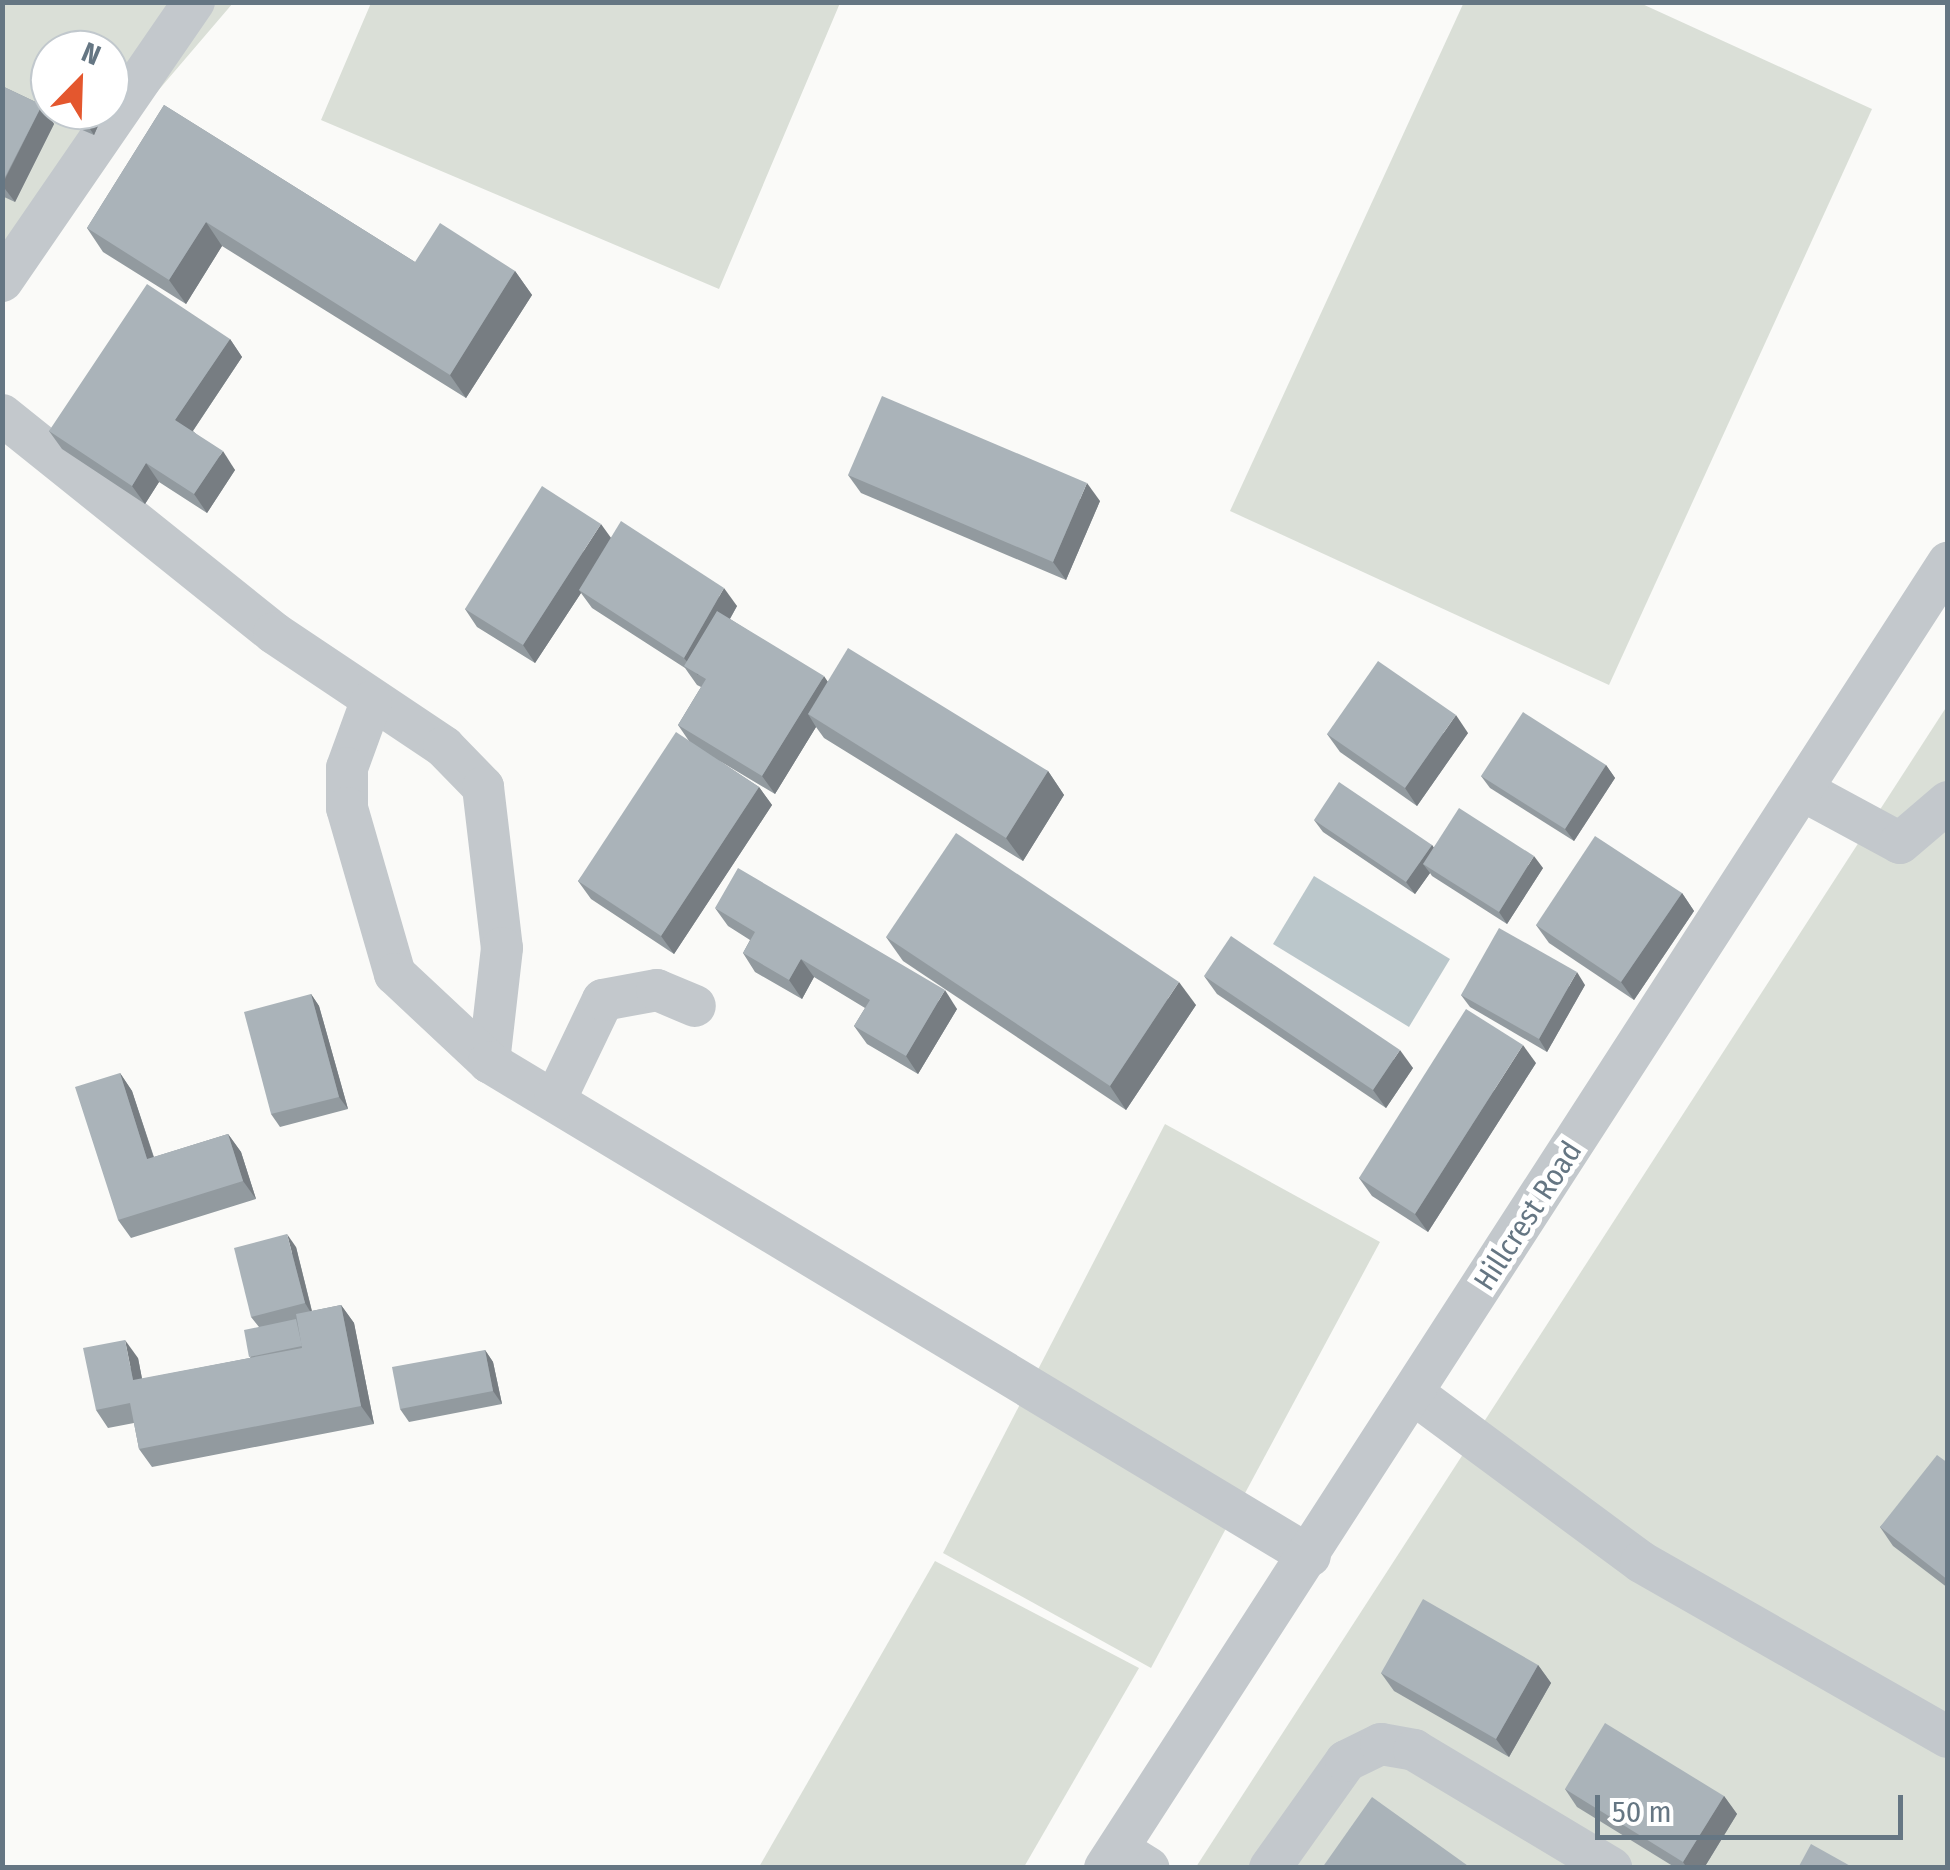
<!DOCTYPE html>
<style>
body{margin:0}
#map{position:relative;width:1950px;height:1870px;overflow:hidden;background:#fafaf8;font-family:"Fira Sans Condensed",sans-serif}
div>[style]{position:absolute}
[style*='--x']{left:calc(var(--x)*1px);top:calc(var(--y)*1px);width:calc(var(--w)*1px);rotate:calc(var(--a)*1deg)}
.green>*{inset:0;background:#dadfd7}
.water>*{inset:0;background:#bbc7cb}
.minor>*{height:42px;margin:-21px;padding:0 21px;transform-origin:21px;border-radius:21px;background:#c3c8cc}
.wall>*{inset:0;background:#929a9f}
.shaded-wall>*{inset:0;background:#777d82}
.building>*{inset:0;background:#aab3b9}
span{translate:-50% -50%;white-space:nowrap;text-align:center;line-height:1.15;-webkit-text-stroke:10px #fff;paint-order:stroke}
.street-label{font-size:30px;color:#657683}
.frame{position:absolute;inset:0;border:5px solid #657683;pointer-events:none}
.north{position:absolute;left:30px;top:30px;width:100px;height:100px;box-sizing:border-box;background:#fff;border:2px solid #c1c8cd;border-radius:50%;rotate:23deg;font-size:28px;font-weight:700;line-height:40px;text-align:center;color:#657683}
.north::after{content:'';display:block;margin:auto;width:35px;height:45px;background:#e4572e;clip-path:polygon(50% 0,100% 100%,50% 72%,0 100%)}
.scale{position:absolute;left:1595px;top:1795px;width:308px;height:45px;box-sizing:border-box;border:5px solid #657683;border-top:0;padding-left:12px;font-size:30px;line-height:35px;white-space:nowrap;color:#657683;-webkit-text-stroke:8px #fff;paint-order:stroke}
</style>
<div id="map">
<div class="green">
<i style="clip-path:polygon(1464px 2px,1640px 3px,1872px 109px,1609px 685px,1230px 511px)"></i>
<i style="clip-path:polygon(evenodd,3px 3px,233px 3px,3px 272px,3px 3px,50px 50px,110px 50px,110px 110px,50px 110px,50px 50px)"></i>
<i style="clip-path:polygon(371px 3px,371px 2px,840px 3px,719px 289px,321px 120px)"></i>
<i style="clip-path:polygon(1947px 706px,1947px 1867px,1196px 1867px)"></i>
<i style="clip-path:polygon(1165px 1124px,1380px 1242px,1151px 1668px,943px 1553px)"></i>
<i style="clip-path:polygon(935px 1561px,1139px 1668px,1024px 1867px,759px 1867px)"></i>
</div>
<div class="water">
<i style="clip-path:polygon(1314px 876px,1450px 959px,1409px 1027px,1273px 944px)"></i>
</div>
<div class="minor">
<i style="--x:2;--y:281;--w:339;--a:-55.5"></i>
<i style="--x:2;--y:415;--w:349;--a:38.7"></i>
<i style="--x:274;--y:633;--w:205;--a:33.8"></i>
<i style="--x:444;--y:747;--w:56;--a:45.7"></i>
<i style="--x:483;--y:787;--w:162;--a:83.3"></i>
<i style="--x:502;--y:948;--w:115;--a:96.5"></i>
<i style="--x:371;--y:702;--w:70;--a:110"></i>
<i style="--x:347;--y:768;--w:40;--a:90"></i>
<i style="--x:347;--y:808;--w:173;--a:73.9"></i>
<i style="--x:395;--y:974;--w:129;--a:43.1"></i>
<i style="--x:489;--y:1062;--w:958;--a:31.04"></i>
<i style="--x:1802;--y:790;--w:111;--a:28.4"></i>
<i style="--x:1900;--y:843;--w:63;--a:-40.5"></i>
<i style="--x:555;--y:1100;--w:111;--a:-64.4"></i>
<i style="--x:603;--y:1000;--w:55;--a:-10.5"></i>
<i style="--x:657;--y:990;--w:41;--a:22.8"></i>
<i style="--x:1414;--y:1394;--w:282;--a:36.5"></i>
<i style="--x:1641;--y:1562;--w:353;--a:29.7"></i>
<i style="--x:1118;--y:1849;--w:36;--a:32"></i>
<i style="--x:1105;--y:1868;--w:1554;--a:-57.14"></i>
<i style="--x:1270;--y:1868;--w:131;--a:-54.6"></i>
<i style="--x:1346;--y:1761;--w:39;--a:-26"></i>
<i style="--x:1381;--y:1744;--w:34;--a:10"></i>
<i style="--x:1414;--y:1750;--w:230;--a:30.9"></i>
</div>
<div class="wall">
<i style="clip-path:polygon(2px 86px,42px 105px,54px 124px,15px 202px,2px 196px)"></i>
<i style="clip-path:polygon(164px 105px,415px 262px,515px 271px,532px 295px,466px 398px,222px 246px,186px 304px,103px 252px,87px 228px)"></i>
<i style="clip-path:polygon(54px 110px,105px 110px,94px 135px,57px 119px,53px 112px)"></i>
<i style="clip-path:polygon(230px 339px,242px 357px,193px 431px,235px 470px,207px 513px,159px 482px,145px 504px,62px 449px,49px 431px)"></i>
<i style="clip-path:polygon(848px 475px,1100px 501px,1066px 580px,861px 493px)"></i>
<i style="clip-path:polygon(611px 538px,737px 606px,730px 619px,828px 682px,1048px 771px,1064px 795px,1023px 861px,824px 738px,816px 727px,775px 794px,718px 760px,759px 787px,772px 805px,674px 954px,591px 899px,578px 881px,689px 741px,678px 725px,701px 687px,697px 685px,685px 668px,592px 608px,581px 593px,535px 663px,477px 627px,465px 609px)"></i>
<i style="clip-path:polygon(1468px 733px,1417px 806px,1340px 752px,1327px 734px)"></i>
<i style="clip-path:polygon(1606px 765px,1615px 778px,1574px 841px,1490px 788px,1481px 776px)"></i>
<i style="clip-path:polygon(1314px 820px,1432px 845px,1434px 848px,1543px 868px,1507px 924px,1432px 876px,1430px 873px,1415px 894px,1323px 832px)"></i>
<i style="clip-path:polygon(1682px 893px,1694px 911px,1634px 1000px,1549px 943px,1536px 925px)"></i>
<i style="clip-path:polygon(715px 908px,957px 1009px,918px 1074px,867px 1044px,854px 1026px,865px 1008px,814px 977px,802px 999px,755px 972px,743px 953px,750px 940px,728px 926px)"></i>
<i style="clip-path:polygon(886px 937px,1196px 1005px,1126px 1110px,903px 961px)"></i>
<i style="clip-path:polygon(1204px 976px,1413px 1068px,1386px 1108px,1217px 994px)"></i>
<i style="clip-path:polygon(1585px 985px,1547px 1052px,1470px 1007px,1461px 995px)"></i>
<i style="clip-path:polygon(311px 994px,319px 1006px,348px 1109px,280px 1127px,271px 1114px)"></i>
<i style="clip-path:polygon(1536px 1063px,1428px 1232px,1372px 1196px,1359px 1178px)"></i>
<i style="clip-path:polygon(120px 1073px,132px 1091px,154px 1157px,228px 1134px,241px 1152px,256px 1199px,131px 1238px,118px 1220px)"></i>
<i style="clip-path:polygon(296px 1247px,312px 1311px,341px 1305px,354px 1323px,374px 1424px,152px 1467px,139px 1449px,134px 1423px,108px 1428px,96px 1410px,138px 1358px,142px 1379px,250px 1358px,259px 1327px,251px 1317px)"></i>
<i style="clip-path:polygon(485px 1350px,493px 1362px,502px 1404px,409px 1422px,400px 1409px)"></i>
<i style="clip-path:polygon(1948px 1463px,1948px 1588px,1893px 1546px,1880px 1527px)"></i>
<i style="clip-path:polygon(1538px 1665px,1551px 1683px,1509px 1757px,1394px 1691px,1381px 1673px)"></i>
<i style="clip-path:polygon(1565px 1789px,1724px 1796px,1737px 1814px,1704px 1868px,1676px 1868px,1577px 1807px)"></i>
</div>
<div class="shaded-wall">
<i style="clip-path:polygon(42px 105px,54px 124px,15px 202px,2px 185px)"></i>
<i style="clip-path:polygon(98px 110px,105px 110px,94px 135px,90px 129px)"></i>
<i style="clip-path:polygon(206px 222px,222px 246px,186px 304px,169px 280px)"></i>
<i style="clip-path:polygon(515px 271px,532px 295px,466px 398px,450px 375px)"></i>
<i style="clip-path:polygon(230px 339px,242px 357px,188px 438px,175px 420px)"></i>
<i style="clip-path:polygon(223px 451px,235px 470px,207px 513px,194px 494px)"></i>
<i style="clip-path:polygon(146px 463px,159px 482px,145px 504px,132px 486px)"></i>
<i style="clip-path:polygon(1087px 483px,1100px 501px,1066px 580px,1053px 562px)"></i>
<i style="clip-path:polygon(601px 524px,614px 542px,579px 590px,581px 593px,535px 663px,523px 645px)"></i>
<i style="clip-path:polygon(724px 588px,737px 606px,698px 675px,684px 658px)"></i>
<i style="clip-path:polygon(824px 676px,836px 694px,808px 714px,816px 727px,775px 794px,762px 776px)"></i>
<i style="clip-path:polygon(1456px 715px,1468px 733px,1417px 806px,1405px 788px)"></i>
<i style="clip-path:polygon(1606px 765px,1615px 778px,1574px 841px,1565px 829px)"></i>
<i style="clip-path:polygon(1048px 771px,1064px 795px,1023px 861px,1006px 838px)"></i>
<i style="clip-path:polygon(759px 787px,772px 805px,674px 954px,661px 936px)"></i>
<i style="clip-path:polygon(1432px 845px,1441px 858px,1423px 864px,1430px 873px,1415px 894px,1406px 882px)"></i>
<i style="clip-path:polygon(1534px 856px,1543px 868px,1507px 924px,1499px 912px)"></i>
<i style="clip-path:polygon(1682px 893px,1694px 911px,1634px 1000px,1621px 982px)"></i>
<i style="clip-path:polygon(801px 959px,814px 977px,802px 999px,789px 980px)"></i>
<i style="clip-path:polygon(1577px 972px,1585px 985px,1547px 1052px,1539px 1039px)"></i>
<i style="clip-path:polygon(1179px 982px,1196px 1005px,1126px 1110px,1110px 1086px)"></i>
<i style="clip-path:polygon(945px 990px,957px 1009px,918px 1074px,906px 1056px)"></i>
<i style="clip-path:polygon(311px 994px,319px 1006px,348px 1109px,339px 1097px)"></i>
<i style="clip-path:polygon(1523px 1045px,1536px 1063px,1428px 1232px,1415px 1214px)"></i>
<i style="clip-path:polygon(1400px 1050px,1413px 1068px,1386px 1108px,1373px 1090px)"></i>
<i style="clip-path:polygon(120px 1073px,132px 1091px,160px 1177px,147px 1159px)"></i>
<i style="clip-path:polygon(228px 1134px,241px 1152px,256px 1199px,243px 1181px)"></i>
<i style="clip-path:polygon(287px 1234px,296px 1247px,313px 1316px,305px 1303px)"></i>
<i style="clip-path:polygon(341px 1305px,354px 1323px,374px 1424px,361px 1406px)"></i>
<i style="clip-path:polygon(125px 1340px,138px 1358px,146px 1399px,133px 1380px)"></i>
<i style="clip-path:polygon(485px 1350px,493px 1362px,502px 1404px,493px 1391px)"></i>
<i style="clip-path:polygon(1538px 1665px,1551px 1683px,1509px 1757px,1496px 1739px)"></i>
<i style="clip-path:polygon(1724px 1796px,1737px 1814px,1704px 1868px,1687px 1868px,1683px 1862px)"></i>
</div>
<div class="building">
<i style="clip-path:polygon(2px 86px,42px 105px,2px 183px)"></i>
<i style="clip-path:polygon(164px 105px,415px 262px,440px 223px,515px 271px,450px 375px,206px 222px,169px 280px,87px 228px)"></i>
<i style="clip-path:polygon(54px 110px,98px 110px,90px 129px,53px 112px)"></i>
<i style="clip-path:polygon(147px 284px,230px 339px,175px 420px,223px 451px,194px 494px,146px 463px,132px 486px,49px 431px)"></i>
<i style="clip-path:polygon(882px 396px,1087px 483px,1053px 562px,848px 475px)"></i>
<i style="clip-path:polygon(542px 486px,601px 524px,523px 645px,465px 609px)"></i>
<i style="clip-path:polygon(621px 521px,724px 588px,684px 658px,579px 590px)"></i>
<i style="clip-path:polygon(717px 611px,824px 676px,762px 776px,678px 725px,706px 679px,684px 666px)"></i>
<i style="clip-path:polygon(848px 648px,1048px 771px,1006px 838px,808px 714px)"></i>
<i style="clip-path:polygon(1378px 661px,1456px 715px,1405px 788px,1327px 734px)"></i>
<i style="clip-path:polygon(1523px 712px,1606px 765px,1565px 829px,1481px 776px)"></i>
<i style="clip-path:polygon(676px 732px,759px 787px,661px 936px,578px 881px)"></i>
<i style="clip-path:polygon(1339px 782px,1432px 845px,1406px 882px,1314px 820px)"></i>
<i style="clip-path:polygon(1459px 808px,1534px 856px,1499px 912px,1423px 864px)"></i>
<i style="clip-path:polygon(956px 833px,1179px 982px,1110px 1086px,886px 937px)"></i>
<i style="clip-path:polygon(1595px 836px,1682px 893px,1621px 982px,1536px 925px)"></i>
<i style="clip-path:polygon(738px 868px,945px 990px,906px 1056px,854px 1026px,870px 1000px,801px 959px,789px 980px,743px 953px,755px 932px,715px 908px)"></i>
<i style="clip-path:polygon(1499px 928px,1577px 972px,1539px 1039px,1461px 995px)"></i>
<i style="clip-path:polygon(1231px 936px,1400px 1050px,1373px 1090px,1204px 976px)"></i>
<i style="clip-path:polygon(311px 994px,339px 1097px,271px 1114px,244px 1012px)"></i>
<i style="clip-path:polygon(1466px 1009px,1523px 1045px,1415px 1214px,1359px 1178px)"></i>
<i style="clip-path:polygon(120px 1073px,147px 1159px,228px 1134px,243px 1181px,118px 1220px,75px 1087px)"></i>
<i style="clip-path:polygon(287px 1234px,305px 1303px,251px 1317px,234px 1248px)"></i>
<i style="clip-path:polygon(341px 1305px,361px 1406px,139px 1449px,130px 1403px,96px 1410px,83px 1348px,125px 1340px,133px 1380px,302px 1348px,296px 1314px)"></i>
<i style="clip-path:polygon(296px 1319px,302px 1346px,249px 1357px,244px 1330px)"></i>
<i style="clip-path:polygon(485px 1350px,493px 1391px,400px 1409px,392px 1367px)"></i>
<i style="clip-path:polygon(1937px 1455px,1948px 1463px,1948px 1580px,1880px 1527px)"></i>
<i style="clip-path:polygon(1423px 1599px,1538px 1665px,1496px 1739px,1381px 1673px)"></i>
<i style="clip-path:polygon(1605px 1723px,1724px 1796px,1683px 1862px,1565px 1789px)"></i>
<i style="clip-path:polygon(1372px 1797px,1471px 1868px,1322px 1868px)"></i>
<i style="clip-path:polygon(1811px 1844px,1854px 1868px,1798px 1868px)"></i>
</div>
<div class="street-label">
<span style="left:1528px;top:1216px;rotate:-57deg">Hillcrest Road</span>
</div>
<div class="frame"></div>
<div class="north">N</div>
<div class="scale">50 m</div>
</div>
